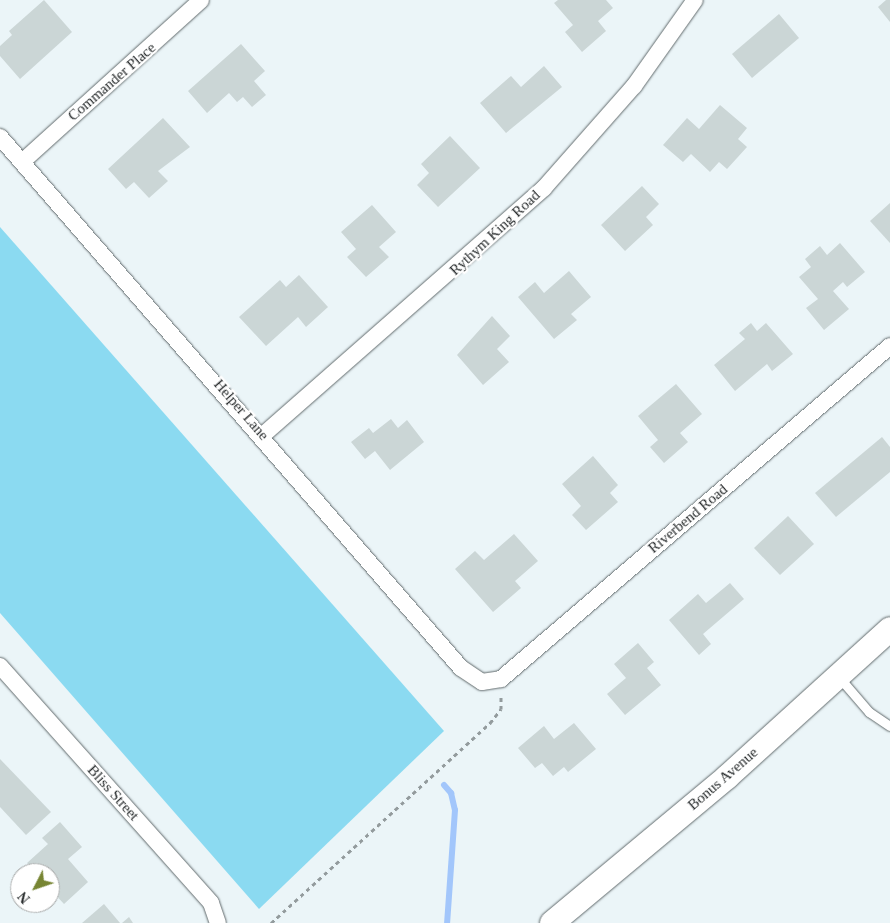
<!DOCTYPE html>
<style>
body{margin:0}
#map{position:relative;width:890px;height:923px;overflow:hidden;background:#ebf5f8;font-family:"Times New Roman",serif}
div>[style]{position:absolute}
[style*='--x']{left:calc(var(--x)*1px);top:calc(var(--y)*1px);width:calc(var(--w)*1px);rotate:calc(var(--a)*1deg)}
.green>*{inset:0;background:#8bdaf1}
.stream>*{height:6px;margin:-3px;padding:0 3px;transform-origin:3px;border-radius:3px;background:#a2c6fb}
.building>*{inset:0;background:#cbd6d6}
.path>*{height:3px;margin-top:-1.5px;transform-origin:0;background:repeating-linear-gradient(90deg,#939b9d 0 4px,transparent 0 8px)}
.roads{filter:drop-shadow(0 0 1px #626b6d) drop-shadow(0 0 1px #626b6d)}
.lane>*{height:9px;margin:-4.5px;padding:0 4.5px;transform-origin:4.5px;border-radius:4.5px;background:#fff}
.street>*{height:16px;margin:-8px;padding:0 8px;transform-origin:8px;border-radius:8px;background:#fff}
.secondary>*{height:24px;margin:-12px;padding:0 12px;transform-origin:12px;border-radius:12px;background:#fff}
span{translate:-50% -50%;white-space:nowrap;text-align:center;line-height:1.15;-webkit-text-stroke:4.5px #fff;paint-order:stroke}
.street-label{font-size:15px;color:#242829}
.north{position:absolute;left:10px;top:863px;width:50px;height:50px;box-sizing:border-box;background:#fff;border:1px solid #a7a9a9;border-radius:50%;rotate:229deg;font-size:14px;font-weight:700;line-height:20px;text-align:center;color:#242829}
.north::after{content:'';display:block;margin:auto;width:18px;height:22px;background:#778533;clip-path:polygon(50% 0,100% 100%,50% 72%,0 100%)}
</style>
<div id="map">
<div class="green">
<i style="clip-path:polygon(0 227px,444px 731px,259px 909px,0 613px)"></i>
</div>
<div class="stream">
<i style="--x:444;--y:785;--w:11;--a:49"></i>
<i style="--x:451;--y:793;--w:17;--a:77"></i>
<i style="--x:455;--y:810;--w:113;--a:94"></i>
</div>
<div class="building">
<i style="clip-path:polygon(44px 0,72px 32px,20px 79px,0 56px,0 46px,12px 35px,9px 31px)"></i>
<i style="clip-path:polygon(558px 0,606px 0,613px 8px,598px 21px,606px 31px,582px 52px,565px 32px,573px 25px,554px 3px)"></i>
<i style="clip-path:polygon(886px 0,890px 0,890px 22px,878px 7px)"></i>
<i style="clip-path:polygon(779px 14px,799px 38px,752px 78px,732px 54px)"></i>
<i style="clip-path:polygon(241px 44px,265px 71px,254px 81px,266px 95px,252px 107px,243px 97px,237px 102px,229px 93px,207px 113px,188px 91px)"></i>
<i style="clip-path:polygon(544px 66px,562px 87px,506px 133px,480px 103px,511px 76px,521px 87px)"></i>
<i style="clip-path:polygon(720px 105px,747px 128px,738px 139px,747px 147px,727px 169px,719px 162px,710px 172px,691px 154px,683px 162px,663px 145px,687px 118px,699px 129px)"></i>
<i style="clip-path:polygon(163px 118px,190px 147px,158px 171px,168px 181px,149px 198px,134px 182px,126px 189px,108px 169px)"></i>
<i style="clip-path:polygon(450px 136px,480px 168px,438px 207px,417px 185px,429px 173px,421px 164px)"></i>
<i style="clip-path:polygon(642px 186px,659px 204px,646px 217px,653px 225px,625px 251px,601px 225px)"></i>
<i style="clip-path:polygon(890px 203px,890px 243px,870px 221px)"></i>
<i style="clip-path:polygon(372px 205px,396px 232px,379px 247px,389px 257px,366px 277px,347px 257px,356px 249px,341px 232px)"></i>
<i style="clip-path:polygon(840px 243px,865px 272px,847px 287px,843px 282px,833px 291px,849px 309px,824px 330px,806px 308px,818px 299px,799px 277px,811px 267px,805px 259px,820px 246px,827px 255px)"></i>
<i style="clip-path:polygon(569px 271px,591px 297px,571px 314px,577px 320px,554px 339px,518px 297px,535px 282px,544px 293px)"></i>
<i style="clip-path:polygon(299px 275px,328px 307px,306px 327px,298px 317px,266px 346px,239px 317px,280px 280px,286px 287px)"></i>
<i style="clip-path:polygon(492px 316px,510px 336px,497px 349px,509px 362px,483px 385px,457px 355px)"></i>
<i style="clip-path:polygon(751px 323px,757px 331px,766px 323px,793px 354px,772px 371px,767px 364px,735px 391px,714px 365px,745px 339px,739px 333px)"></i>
<i style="clip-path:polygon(676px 384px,702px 414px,680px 433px,688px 442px,664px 463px,650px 447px,658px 440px,638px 416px)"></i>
<i style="clip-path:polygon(391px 419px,398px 428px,407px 420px,424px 442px,390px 470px,375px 451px,365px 459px,351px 442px,369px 428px,373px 433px)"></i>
<i style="clip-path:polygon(882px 437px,890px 447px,890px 472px,836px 517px,815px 493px)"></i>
<i style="clip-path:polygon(593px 456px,618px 485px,610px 493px,618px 502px,586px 530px,572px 515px,581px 506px,562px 484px)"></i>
<i style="clip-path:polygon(788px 516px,814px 544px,780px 575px,754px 548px)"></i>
<i style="clip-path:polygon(514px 534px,538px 561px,515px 581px,521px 588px,493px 612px,455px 569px,475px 551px,484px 560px)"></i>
<i style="clip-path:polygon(730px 583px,744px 599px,703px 634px,711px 644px,699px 655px,669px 620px,698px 594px,706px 603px)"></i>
<i style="clip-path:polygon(638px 643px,654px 662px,647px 668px,661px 685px,625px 715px,607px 694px,626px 678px,614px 664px)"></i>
<i style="clip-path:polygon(574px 723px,596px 749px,568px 772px,564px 767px,553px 776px,542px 763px,535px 768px,518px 748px,544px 726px,554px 739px)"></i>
<i style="clip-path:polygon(0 759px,51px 812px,26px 835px,0 807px)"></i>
<i style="clip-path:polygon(60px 822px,82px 847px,68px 859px,88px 882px,64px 904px,50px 889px,50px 873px,36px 873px,27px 863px,48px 844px,42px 838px)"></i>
<i style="clip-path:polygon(104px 904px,120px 923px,82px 923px)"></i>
<i style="clip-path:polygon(129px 917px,133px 923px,122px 923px)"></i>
</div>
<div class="path">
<i style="--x:271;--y:923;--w:297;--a:-42.4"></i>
<i style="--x:490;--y:723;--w:18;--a:-52"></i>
<i style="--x:501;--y:709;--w:12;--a:-90"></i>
</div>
<div class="roads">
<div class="lane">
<i style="--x:838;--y:676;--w:48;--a:49.3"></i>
<i style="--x:869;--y:712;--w:25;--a:34"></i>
</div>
<div class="street">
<i style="--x:0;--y:137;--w:703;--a:49.04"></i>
<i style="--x:461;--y:668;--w:25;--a:34"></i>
<i style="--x:482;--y:682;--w:19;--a:-9"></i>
<i style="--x:501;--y:679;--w:512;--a:-40.56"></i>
<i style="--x:22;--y:162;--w:241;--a:-42.1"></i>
<i style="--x:263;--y:435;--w:374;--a:-41.3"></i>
<i style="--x:544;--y:188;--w:136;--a:-48.6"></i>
<i style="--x:634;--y:86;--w:105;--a:-54.7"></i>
<i style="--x:0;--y:666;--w:317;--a:48.3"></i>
<i style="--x:211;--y:903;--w:21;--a:71"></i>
</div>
<div class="secondary">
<i style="--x:552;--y:923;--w:228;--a:-39.8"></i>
<i style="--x:727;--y:777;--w:220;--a:-42.2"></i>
</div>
</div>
<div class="street-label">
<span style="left:112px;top:82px;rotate:-41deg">Commander Place</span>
<span style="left:495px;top:233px;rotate:-43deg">Rythym King Road</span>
<span style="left:241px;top:410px;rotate:49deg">Helper Lane</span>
<span style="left:688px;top:519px;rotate:-40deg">Riverbend Road</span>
<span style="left:723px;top:779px;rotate:-41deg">Bonus Avenue</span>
<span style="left:113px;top:793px;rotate:48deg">Bliss Street</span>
</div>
<div class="north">N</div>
</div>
